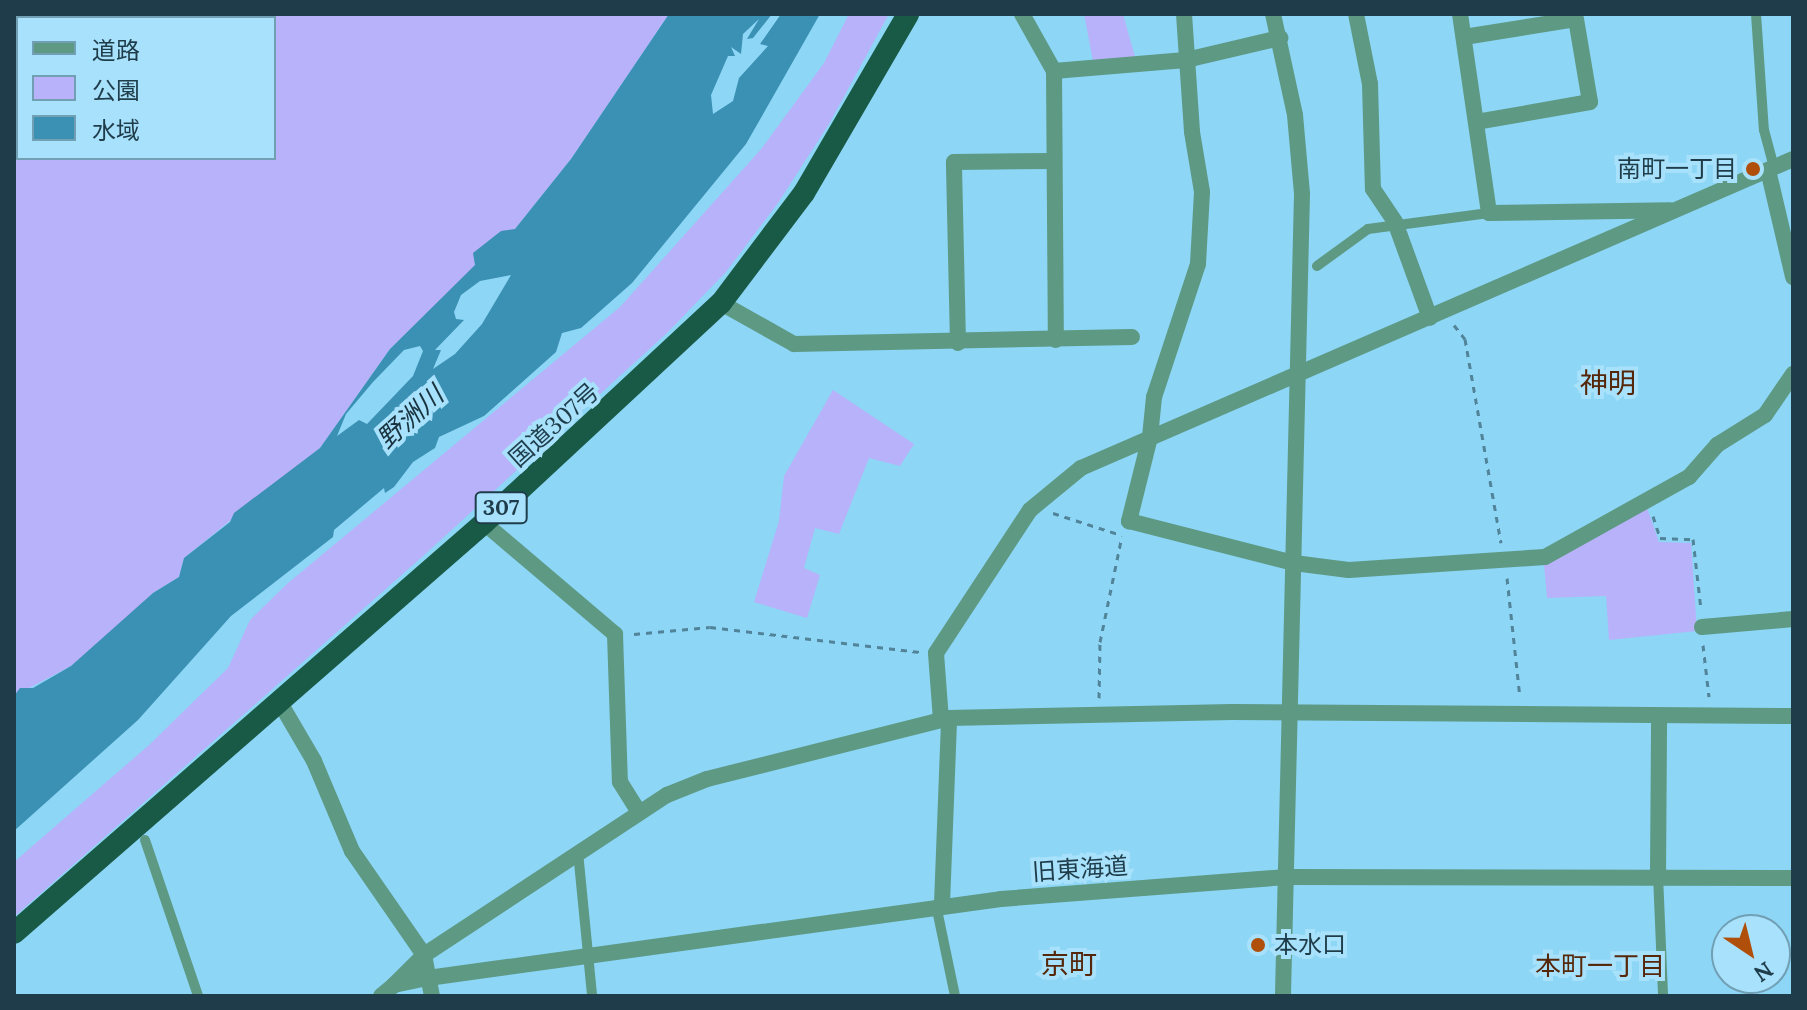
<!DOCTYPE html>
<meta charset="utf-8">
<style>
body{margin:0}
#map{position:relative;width:1807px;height:1010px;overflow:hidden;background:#8dd6f6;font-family:Lora,"Noto Sans JP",serif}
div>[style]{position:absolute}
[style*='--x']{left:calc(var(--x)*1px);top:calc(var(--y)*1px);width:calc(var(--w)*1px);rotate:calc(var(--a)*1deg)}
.green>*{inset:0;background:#b8b2fa}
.water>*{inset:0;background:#3a91b4}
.path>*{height:3px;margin-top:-1.5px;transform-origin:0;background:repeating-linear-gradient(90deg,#518399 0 6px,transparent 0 12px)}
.service>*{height:10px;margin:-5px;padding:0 5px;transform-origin:5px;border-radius:5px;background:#5d9983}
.minor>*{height:16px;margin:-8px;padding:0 8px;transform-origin:8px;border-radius:8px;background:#5d9983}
.tertiary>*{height:16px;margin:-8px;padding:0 8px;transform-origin:8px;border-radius:8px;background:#5d9983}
.trunk>*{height:22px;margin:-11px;padding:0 11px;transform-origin:11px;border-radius:11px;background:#195a46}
.dots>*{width:22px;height:22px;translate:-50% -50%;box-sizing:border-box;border:4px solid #a8e1fb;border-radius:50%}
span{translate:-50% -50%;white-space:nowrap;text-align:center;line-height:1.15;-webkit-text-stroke:8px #a8e1fb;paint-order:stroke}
.shield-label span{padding:2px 6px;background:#a8e1fb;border:2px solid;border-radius:6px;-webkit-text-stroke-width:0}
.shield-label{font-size:22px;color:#1e3c49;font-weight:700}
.poi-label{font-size:24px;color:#1e3c49}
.right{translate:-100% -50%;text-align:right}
.left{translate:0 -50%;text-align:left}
.street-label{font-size:24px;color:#1e3c49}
.water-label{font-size:26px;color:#18323e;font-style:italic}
.neighbourhood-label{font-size:26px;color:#552609}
.quarter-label{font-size:28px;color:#552609}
.frame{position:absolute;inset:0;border:16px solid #1e3c49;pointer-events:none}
.legend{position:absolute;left:16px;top:16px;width:260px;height:144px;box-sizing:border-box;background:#a8e1fb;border:2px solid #719fb4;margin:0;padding:10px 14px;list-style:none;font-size:24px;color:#1e3c49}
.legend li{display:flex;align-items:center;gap:16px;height:40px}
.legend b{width:40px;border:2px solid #719fb4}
.north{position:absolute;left:1711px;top:914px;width:80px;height:80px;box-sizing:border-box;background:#a8e1fb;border:2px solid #719fb4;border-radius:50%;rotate:145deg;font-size:22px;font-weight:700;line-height:32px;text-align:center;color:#1e3c49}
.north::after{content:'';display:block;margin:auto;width:28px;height:36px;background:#b04f0a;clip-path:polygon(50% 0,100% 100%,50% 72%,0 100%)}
</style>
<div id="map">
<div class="green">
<i style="clip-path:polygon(evenodd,14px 14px,669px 14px,571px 159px,515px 229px,390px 349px,320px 448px,184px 558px,179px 577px,153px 593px,113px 632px,71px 666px,14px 696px,14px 14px,18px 18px,274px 18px,274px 158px,18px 158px,18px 18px)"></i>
<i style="clip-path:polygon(849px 14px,889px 14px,829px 124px,778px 203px,726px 272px,667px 333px,422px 557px,14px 917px,14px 862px,149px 745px,228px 668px,250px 620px,288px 583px,620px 307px,762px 148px,824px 63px)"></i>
<i style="clip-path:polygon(1084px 14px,1123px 14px,1135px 57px,1093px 61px)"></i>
<i style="clip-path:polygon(833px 390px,914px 444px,900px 466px,869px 458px,839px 534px,815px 528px,804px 568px,820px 575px,807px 618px,754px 602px,779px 521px,784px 476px)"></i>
<i style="clip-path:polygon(1646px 505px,1659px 542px,1691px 543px,1697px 631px,1609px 640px,1606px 596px,1547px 598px,1544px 565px)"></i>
</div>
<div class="water">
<i style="clip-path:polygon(evenodd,669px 14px,772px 14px,753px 38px,747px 39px,759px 19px,743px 34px,741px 54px,731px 47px,735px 56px,728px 56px,711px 95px,713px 114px,733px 101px,739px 78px,768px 46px,760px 44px,781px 14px,820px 14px,746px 144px,632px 283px,581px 328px,562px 333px,556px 352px,484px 416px,439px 437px,435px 448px,413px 462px,394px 487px,385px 493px,384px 488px,334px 530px,333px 537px,231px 616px,138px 720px,14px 831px,14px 696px,20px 688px,33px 688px,71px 666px,153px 593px,179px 577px,184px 558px,230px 522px,234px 513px,320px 448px,390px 349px,475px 265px,473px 253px,501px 231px,515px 229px,571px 159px,669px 14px,511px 275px,482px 324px,455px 354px,433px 369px,441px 350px,435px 350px,464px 320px,456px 319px,454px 312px,461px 295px,480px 281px,511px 275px,669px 14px,420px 346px,423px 351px,413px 376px,367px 424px,359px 420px,337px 436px,346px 414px,373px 382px,404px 350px,420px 346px)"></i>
</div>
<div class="path">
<i style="--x:1454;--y:325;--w:18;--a:52"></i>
<i style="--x:1465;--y:339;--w:207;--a:80"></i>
<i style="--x:1053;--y:513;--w:68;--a:17.9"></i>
<i style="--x:1653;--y:516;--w:23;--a:72"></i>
<i style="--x:1660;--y:538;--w:33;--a:2"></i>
<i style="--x:1693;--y:539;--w:70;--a:83.5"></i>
<i style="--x:1507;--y:578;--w:120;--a:83.8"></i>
<i style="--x:634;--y:634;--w:76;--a:-5.3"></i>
<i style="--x:710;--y:627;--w:211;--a:6.8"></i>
<i style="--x:1703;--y:645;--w:52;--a:83.4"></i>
<i style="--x:1099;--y:698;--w:56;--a:-89"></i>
<i style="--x:1100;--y:642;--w:108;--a:-78.3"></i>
</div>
<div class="service">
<i style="--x:1756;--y:14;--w:116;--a:86.1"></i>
<i style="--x:1764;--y:130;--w:38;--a:75"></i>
<i style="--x:1317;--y:266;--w:63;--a:-36"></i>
<i style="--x:1368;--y:229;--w:122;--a:-7.5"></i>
<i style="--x:145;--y:840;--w:165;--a:71.2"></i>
<i style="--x:578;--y:852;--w:145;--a:84.4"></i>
<i style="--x:1658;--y:875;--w:121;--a:87.6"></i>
<i style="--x:936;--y:905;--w:93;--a:78.2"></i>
</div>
<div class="minor">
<i style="--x:1022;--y:14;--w:65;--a:60.7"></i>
<i style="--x:1054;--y:71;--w:269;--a:89.6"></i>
<i style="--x:1184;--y:14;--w:118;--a:86.1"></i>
<i style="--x:1192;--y:132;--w:61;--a:80.5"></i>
<i style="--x:1202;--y:192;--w:72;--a:93.2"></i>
<i style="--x:1198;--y:264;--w:140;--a:108.3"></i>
<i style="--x:1154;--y:397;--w:40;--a:95.7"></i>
<i style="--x:1150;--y:437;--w:87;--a:104"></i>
<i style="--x:1129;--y:521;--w:170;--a:14.3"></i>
<i style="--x:1294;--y:563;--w:55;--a:7.3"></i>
<i style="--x:1349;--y:570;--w:196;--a:-3.8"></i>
<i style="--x:1545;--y:557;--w:165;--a:-29.1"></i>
<i style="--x:1689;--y:477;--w:43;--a:-48.8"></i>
<i style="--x:1717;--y:445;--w:57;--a:-32"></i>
<i style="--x:1765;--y:415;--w:50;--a:-55.7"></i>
<i style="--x:1356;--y:14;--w:71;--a:78.7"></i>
<i style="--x:1370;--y:84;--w:105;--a:88.4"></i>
<i style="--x:1373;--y:189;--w:40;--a:56"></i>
<i style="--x:1395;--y:222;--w:102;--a:70"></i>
<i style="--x:1460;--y:14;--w:201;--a:81.7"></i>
<i style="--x:1489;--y:213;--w:181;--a:-0.9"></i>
<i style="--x:1464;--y:37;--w:113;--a:-9.1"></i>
<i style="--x:1576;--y:19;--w:84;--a:80.4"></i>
<i style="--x:1590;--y:102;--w:115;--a:170"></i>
<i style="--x:1054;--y:71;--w:132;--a:-4.8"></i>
<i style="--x:1186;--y:60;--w:97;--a:-13.2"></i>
<i style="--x:1768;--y:170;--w:110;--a:76.8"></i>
<i style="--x:721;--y:303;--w:84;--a:29.3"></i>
<i style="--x:794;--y:344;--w:338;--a:-1.2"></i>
<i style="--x:958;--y:343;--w:181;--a:-91.3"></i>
<i style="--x:954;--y:162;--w:99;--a:-0.6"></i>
<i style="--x:484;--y:523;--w:172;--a:40.3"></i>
<i style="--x:615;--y:634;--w:148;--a:88.1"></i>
<i style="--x:620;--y:782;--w:34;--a:58"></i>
<i style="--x:1702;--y:627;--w:91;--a:-5"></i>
<i style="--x:279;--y:701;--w:69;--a:59.7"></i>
<i style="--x:314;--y:761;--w:98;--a:67.1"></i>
<i style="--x:352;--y:851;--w:126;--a:55.3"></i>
<i style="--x:424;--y:955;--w:42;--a:79"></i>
<i style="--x:941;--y:720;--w:67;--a:-94.3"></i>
<i style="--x:936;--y:653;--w:171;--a:-56.7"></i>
<i style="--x:1030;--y:510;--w:66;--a:-39.5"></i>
<i style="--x:1081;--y:468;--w:776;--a:-23.46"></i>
<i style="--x:1658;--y:875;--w:157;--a:-89.6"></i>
<i style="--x:942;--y:904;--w:186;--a:-87.8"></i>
<i style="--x:394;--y:985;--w:42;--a:-45"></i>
<i style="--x:424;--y:955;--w:291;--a:-33.4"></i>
<i style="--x:667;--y:795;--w:43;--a:-21.8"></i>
<i style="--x:707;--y:779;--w:250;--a:-14.1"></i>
<i style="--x:949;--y:718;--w:283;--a:-1.2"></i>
<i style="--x:1232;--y:712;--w:561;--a:0.41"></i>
<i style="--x:381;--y:996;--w:17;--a:-40"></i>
<i style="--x:394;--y:985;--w:35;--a:-12"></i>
<i style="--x:428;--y:978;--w:578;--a:-7.85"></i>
<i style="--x:1001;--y:899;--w:287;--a:-4.4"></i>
<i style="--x:1287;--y:877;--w:506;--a:0.11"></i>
</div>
<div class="tertiary">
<i style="--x:1273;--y:14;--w:103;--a:77.7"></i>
<i style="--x:1295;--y:115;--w:79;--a:84.9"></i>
<i style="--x:1302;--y:194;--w:802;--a:91.36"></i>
</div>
<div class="trunk">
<i style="--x:14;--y:933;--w:624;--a:-41.1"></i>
<i style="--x:484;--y:523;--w:323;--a:-42.9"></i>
<i style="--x:721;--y:303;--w:138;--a:-53"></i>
<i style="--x:804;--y:193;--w:207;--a:-59.8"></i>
</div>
<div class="dots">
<i style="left:1753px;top:169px;background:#b04f0a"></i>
<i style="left:1258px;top:945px;background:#b04f0a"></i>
</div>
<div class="shield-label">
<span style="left:501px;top:508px">307</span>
</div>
<div class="poi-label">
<span class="right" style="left:1737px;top:169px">南町一丁目</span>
<span class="left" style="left:1274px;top:945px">本水口</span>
</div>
<div class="street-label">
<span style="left:554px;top:425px;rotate:-42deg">国道307号</span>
<span style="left:1080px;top:869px;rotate:-4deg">旧東海道</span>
</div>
<div class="water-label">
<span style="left:410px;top:417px;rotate:-42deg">野洲川</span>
</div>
<div class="neighbourhood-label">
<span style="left:1600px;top:966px">本町一丁目</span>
</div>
<div class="quarter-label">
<span style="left:1608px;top:383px">神明</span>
<span style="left:1069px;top:964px">京町</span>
</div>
<div class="frame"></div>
<ul class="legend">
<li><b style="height:10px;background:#5d9983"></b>道路</li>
<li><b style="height:22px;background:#b8b2fa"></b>公園</li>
<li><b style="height:22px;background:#3a91b4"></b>水域</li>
</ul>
<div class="north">N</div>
</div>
